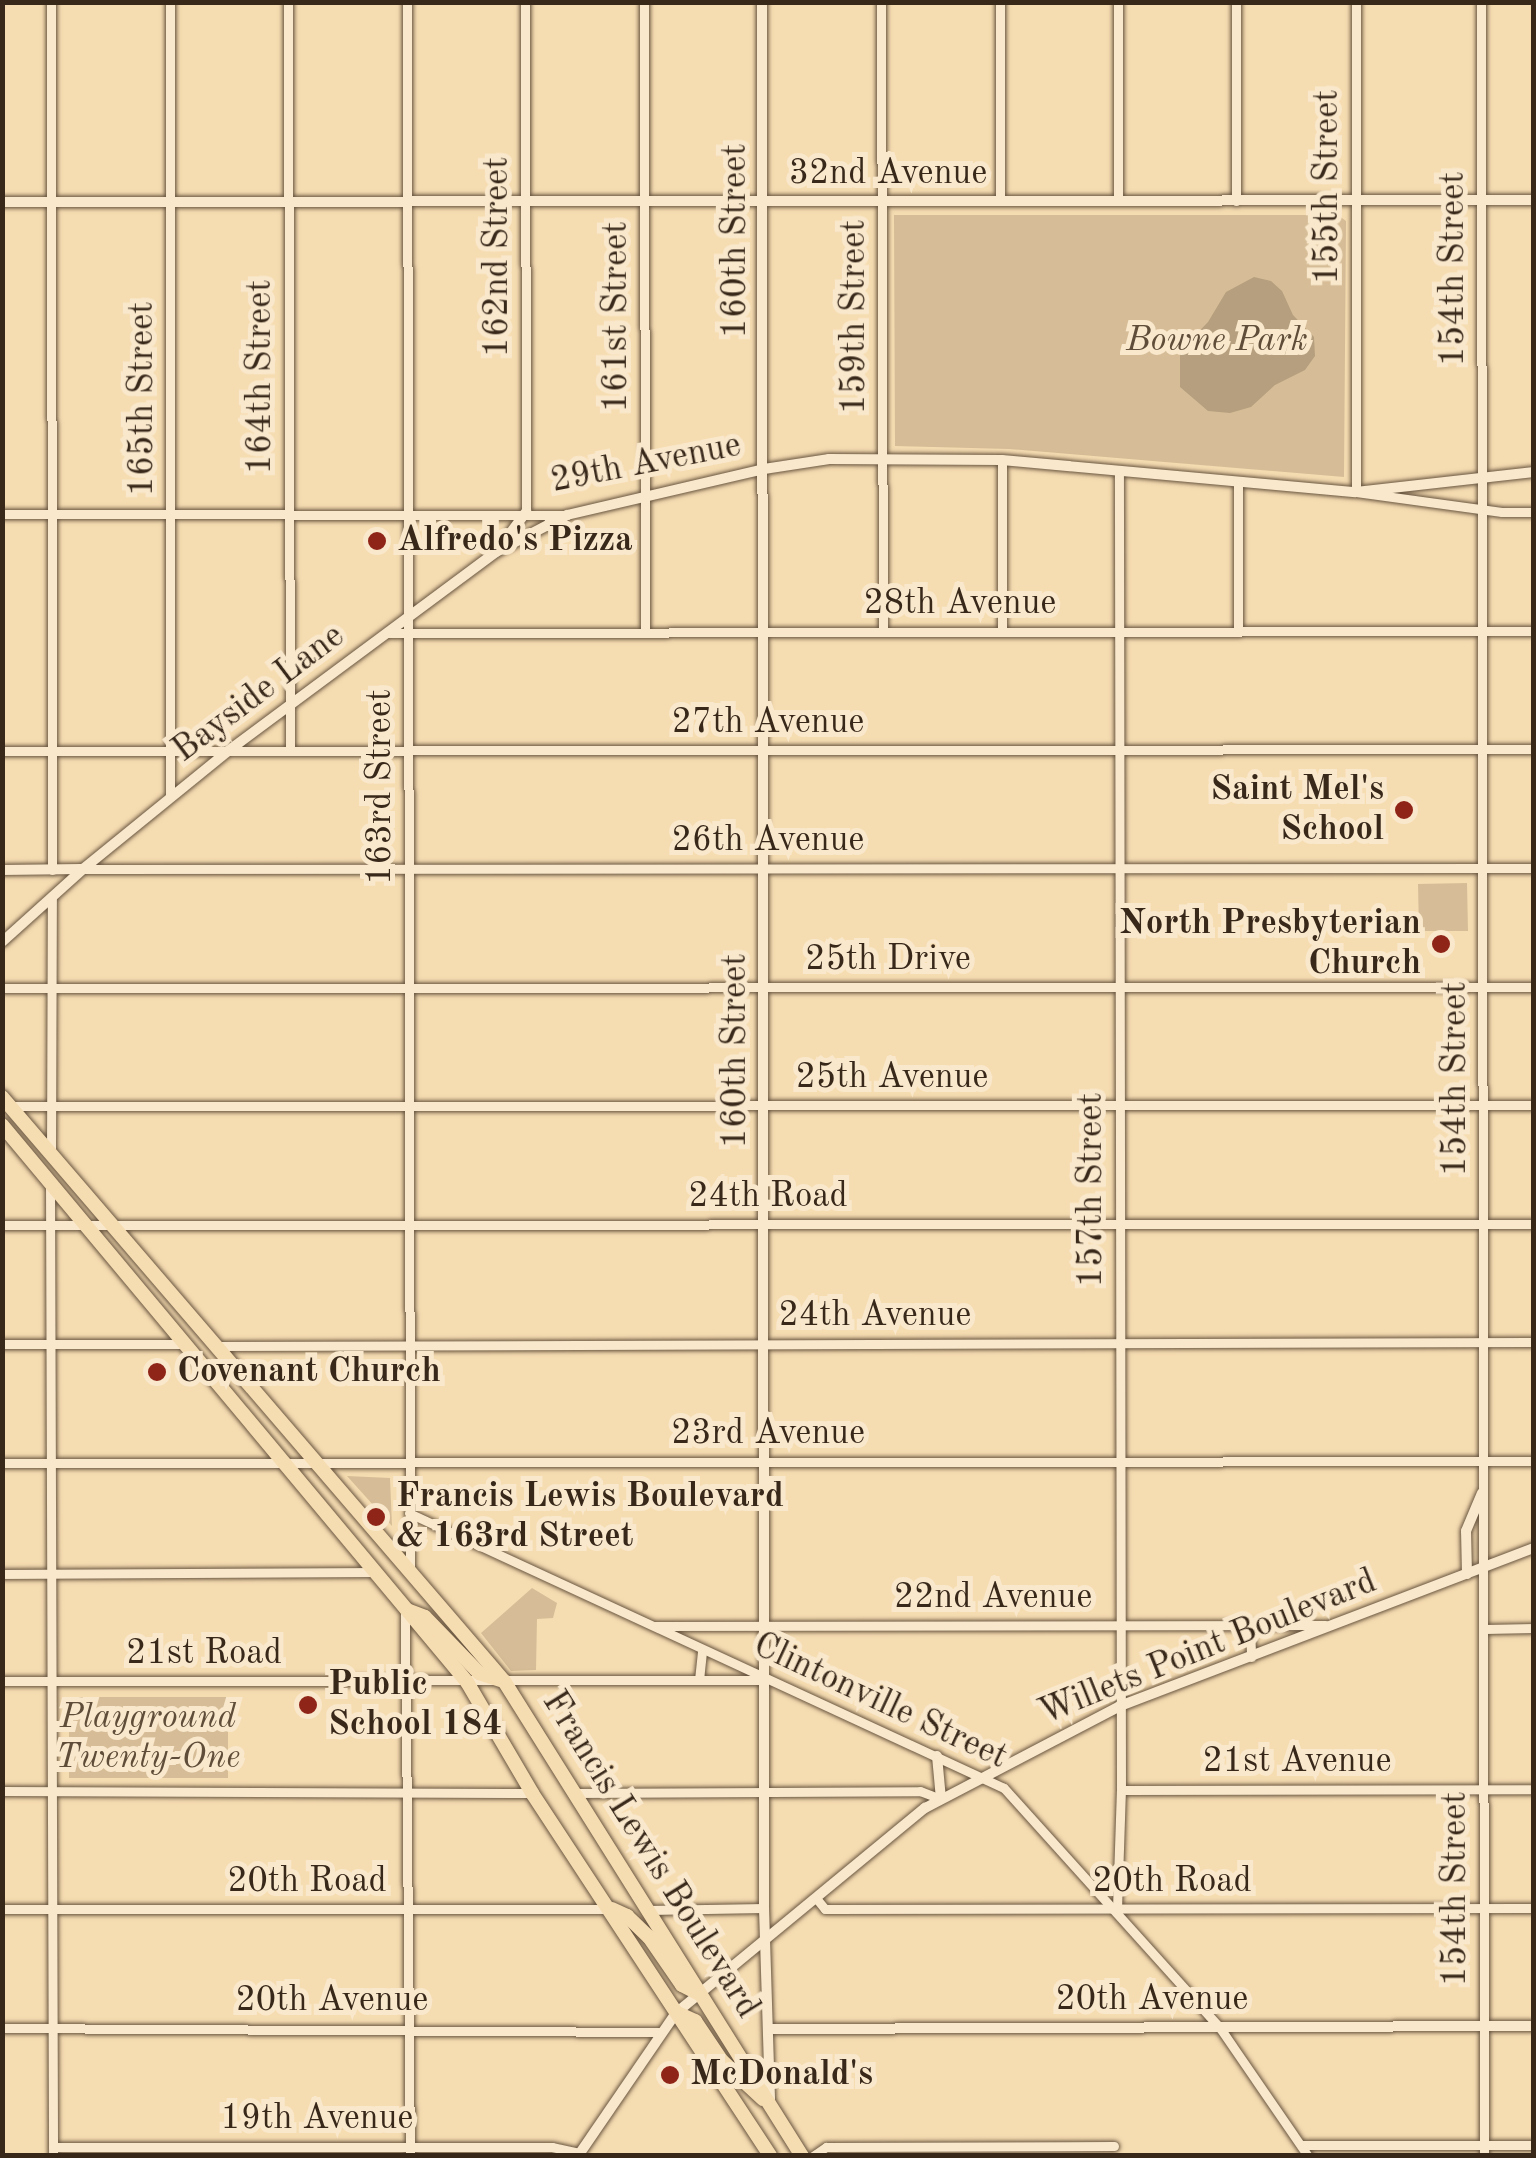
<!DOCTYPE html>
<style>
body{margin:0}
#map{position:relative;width:1536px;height:2158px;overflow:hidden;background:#f6dcb1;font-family:"Old Standard TT",serif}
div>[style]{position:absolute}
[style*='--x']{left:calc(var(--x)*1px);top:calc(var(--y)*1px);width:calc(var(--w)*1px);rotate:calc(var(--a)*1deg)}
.green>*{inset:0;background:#d6bd97}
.water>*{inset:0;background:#b59f7e}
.roads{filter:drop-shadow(0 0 2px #685540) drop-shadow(0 0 2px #685540)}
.minor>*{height:9px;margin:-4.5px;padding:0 4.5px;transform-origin:4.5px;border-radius:4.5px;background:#f9e8cc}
.tertiary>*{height:10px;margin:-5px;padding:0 5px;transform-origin:5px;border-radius:5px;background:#f9e8cc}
.primary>*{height:14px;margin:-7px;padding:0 7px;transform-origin:7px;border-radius:7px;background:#f6dcb1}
.dots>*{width:28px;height:28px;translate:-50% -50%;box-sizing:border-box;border:5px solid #f9e8cc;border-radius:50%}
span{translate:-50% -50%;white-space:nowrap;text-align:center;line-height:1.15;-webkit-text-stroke:10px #f9e8cc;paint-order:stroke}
.street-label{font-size:35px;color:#38281a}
.park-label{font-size:35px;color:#604d39;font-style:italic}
.poi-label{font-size:35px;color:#38281a;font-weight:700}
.left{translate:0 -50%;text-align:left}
.right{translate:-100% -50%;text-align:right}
.frame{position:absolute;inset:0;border:5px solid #38281a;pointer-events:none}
</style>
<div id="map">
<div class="green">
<i style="clip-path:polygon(894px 215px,1338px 215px,1346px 221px,1344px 477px,1009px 449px,895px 446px)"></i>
<i style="clip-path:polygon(1467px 883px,1468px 931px,1419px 931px,1418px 884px)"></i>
<i style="clip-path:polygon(347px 1476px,390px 1478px,392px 1526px)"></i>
<i style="clip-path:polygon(532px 1588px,557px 1603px,553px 1618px,537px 1619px,536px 1670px,511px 1671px,481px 1633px)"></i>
<i style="clip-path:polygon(69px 1697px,228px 1697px,228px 1778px,69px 1778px)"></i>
</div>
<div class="water">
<i style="clip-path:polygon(1254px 277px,1271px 281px,1282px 291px,1293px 315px,1314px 337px,1315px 356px,1305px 370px,1275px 385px,1251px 407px,1230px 413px,1208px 411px,1180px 387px,1180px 351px,1208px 322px,1226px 292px)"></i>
</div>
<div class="roads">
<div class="minor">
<i style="--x:51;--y:2;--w:868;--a:89.93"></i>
<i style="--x:170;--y:2;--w:794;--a:90"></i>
<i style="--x:288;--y:2;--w:748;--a:89.85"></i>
<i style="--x:407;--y:2;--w:1568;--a:89.89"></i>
<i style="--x:525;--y:2;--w:510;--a:89.89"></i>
<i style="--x:644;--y:2;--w:630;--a:89.91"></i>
<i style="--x:881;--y:2;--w:629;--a:89.82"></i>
<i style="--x:1000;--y:2;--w:199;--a:90"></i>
<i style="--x:1118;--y:2;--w:199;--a:90"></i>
<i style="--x:1236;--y:2;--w:199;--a:90"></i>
<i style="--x:1356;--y:2;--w:490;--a:90"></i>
<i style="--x:1356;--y:492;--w:147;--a:7.8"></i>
<i style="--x:1502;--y:512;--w:32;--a:0"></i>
<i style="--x:1481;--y:2;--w:2154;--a:89.92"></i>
<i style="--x:1002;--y:460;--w:171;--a:90"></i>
<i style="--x:2;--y:514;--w:565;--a:0.1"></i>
<i style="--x:1238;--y:631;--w:150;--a:-90"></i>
<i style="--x:386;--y:633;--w:1148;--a:-0.1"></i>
<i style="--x:2;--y:751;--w:1532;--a:-0.07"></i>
<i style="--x:83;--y:869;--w:1451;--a:-0.04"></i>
<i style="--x:2;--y:988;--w:1532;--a:-0.04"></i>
<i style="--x:11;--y:1106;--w:1523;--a:-0.04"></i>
<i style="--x:51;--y:1155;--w:259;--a:-89.8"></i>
<i style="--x:50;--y:1183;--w:973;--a:89.82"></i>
<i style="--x:2;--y:1225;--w:1532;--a:-0.04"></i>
<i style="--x:2;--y:1344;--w:182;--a:0"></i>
<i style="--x:216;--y:1346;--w:1318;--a:-0.17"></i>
<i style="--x:2;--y:1463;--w:1532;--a:-0.07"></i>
<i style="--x:409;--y:1513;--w:655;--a:24.81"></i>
<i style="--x:1004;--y:1788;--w:323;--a:48"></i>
<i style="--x:1220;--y:2028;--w:155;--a:55.5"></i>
<i style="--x:2;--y:1574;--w:372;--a:-0.3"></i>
<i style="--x:405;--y:1610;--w:546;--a:89.48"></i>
<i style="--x:1250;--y:1625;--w:32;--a:88"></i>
<i style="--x:655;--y:1626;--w:670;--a:-0.09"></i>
<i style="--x:1485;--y:1629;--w:49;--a:-1.2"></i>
<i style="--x:699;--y:1680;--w:30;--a:-84"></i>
<i style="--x:2;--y:1681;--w:761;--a:-0.08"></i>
<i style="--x:1121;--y:1790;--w:413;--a:-0.1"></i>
<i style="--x:2;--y:1791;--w:530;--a:0.22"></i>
<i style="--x:573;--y:1793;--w:347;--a:-0.3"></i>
<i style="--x:920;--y:1791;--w:22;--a:21"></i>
<i style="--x:816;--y:1898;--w:14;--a:51"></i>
<i style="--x:825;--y:1909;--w:709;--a:-0.08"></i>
<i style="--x:2;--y:1909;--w:607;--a:0"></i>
<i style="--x:1117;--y:1909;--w:119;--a:-88.1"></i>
<i style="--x:1121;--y:1790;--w:1319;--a:-90.09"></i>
<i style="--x:648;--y:1910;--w:116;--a:-1"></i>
<i style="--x:2;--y:2028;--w:659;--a:0.35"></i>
<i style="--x:1302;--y:2145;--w:232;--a:0"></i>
<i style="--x:53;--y:2147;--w:499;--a:0"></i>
<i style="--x:552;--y:2147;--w:29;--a:12"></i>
<i style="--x:813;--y:2156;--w:16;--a:-35"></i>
<i style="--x:826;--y:2147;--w:288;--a:-0.2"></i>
</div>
<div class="tertiary">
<i style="--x:762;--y:2;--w:1906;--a:89.94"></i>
<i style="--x:764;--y:1908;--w:191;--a:88.2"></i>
<i style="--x:2;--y:202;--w:1532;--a:-0.07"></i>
<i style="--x:500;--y:547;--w:44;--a:-53.4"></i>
<i style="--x:2;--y:870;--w:79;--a:-0.7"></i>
<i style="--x:2;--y:942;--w:109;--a:-42"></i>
<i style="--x:83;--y:869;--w:187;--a:-39.1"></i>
<i style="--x:228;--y:751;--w:334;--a:-36.6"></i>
<i style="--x:496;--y:552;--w:80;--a:-27.5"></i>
<i style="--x:567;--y:515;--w:202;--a:-13.1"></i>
<i style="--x:764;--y:469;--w:66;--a:-8.7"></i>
<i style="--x:829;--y:459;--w:173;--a:0.3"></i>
<i style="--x:1002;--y:460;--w:355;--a:5.2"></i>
<i style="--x:1356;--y:492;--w:179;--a:-6.4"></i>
<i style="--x:1467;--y:1574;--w:43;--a:-91.3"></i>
<i style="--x:1466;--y:1531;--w:41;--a:-67.2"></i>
<i style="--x:937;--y:1756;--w:43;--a:84.7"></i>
<i style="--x:771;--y:2029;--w:763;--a:-0.23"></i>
<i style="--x:578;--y:2156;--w:173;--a:-55.6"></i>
<i style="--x:676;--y:2013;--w:323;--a:-39.5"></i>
<i style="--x:925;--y:1808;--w:220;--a:-27.6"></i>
<i style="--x:1120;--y:1706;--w:443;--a:-20.9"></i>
</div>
<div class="primary">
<i style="--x:2;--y:1097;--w:770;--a:49.32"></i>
<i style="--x:504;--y:1681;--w:561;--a:57.9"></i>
<i style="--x:2;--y:1125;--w:726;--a:50.14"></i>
<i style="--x:467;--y:1682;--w:129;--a:59.6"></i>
<i style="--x:532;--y:1793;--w:434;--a:56.7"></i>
<i style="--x:407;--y:1610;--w:19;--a:21"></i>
<i style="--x:425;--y:1617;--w:78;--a:46"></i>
<i style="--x:479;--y:1673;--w:26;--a:18"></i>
<i style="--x:612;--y:1909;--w:17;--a:25"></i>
<i style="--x:627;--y:1916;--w:30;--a:44"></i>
<i style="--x:649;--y:1937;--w:58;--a:55.5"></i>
<i style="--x:682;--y:1985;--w:18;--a:27"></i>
<i style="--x:677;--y:2013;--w:20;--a:24"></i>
<i style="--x:695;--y:2021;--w:48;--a:56"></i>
<i style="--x:722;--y:2061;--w:56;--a:42.8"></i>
</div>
</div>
<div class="dots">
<i style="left:377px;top:541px;background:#8f2418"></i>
<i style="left:1404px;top:810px;background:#8f2418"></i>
<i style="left:1441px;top:944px;background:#8f2418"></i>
<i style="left:157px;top:1372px;background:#8f2418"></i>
<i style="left:376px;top:1517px;background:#8f2418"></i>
<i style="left:308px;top:1705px;background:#8f2418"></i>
<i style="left:670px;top:2075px;background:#8f2418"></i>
</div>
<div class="street-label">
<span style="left:888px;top:174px">32nd Avenue</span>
<span style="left:1328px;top:187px;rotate:-90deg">155th Street</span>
<span style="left:736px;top:241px;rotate:-90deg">160th Street</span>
<span style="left:498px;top:257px;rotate:-90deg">162nd Street</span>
<span style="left:1454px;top:269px;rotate:-90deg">154th Street</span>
<span style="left:617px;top:317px;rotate:-90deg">161st Street</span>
<span style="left:855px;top:317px;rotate:-90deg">159th Street</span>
<span style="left:261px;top:377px;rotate:-90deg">164th Street</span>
<span style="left:143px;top:399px;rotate:-90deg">165th Street</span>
<span style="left:646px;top:464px;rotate:-11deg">29th Avenue</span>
<span style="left:960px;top:604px">28th Avenue</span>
<span style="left:259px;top:694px;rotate:-37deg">Bayside Lane</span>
<span style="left:768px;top:723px">27th Avenue</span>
<span style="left:381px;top:787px;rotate:-90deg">163rd Street</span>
<span style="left:768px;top:841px">26th Avenue</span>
<span style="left:888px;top:960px">25th Drive</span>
<span style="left:736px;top:1051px;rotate:-90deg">160th Street</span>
<span style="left:892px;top:1078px">25th Avenue</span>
<span style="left:1456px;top:1079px;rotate:-90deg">154th Street</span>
<span style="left:1092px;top:1190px;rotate:-90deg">157th Street</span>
<span style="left:768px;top:1197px">24th Road</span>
<span style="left:875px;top:1316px">24th Avenue</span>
<span style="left:768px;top:1434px">23rd Avenue</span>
<span style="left:993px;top:1598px">22nd Avenue</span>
<span style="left:1208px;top:1648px;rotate:-22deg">Willets Point Boulevard</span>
<span style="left:204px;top:1654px">21st Road</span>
<span style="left:880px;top:1702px;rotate:25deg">Clintonville Street</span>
<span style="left:1297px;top:1762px">21st Avenue</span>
<span style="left:650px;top:1855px;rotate:58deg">Francis Lewis Boulevard</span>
<span style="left:307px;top:1882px">20th Road</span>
<span style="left:1172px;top:1882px">20th Road</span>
<span style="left:1456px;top:1889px;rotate:-90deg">154th Street</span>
<span style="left:1152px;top:2000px">20th Avenue</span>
<span style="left:332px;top:2001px">20th Avenue</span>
<span style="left:317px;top:2119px">19th Avenue</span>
</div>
<div class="park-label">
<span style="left:1217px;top:341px">Bowne Park</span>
<span style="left:148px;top:1738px">Playground<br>Twenty-One</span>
</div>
<div class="poi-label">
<span class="left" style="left:397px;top:541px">Alfredo's Pizza</span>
<span class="right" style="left:1384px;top:810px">Saint Mel's<br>School</span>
<span class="right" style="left:1421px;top:944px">North Presbyterian<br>Church</span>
<span class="left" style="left:177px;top:1372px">Covenant Church</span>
<span class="left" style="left:396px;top:1517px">Francis Lewis Boulevard<br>&amp; 163rd Street</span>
<span class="left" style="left:328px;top:1705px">Public<br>School 184</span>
<span class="left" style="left:690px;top:2075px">McDonald's</span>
</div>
<div class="frame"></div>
</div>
